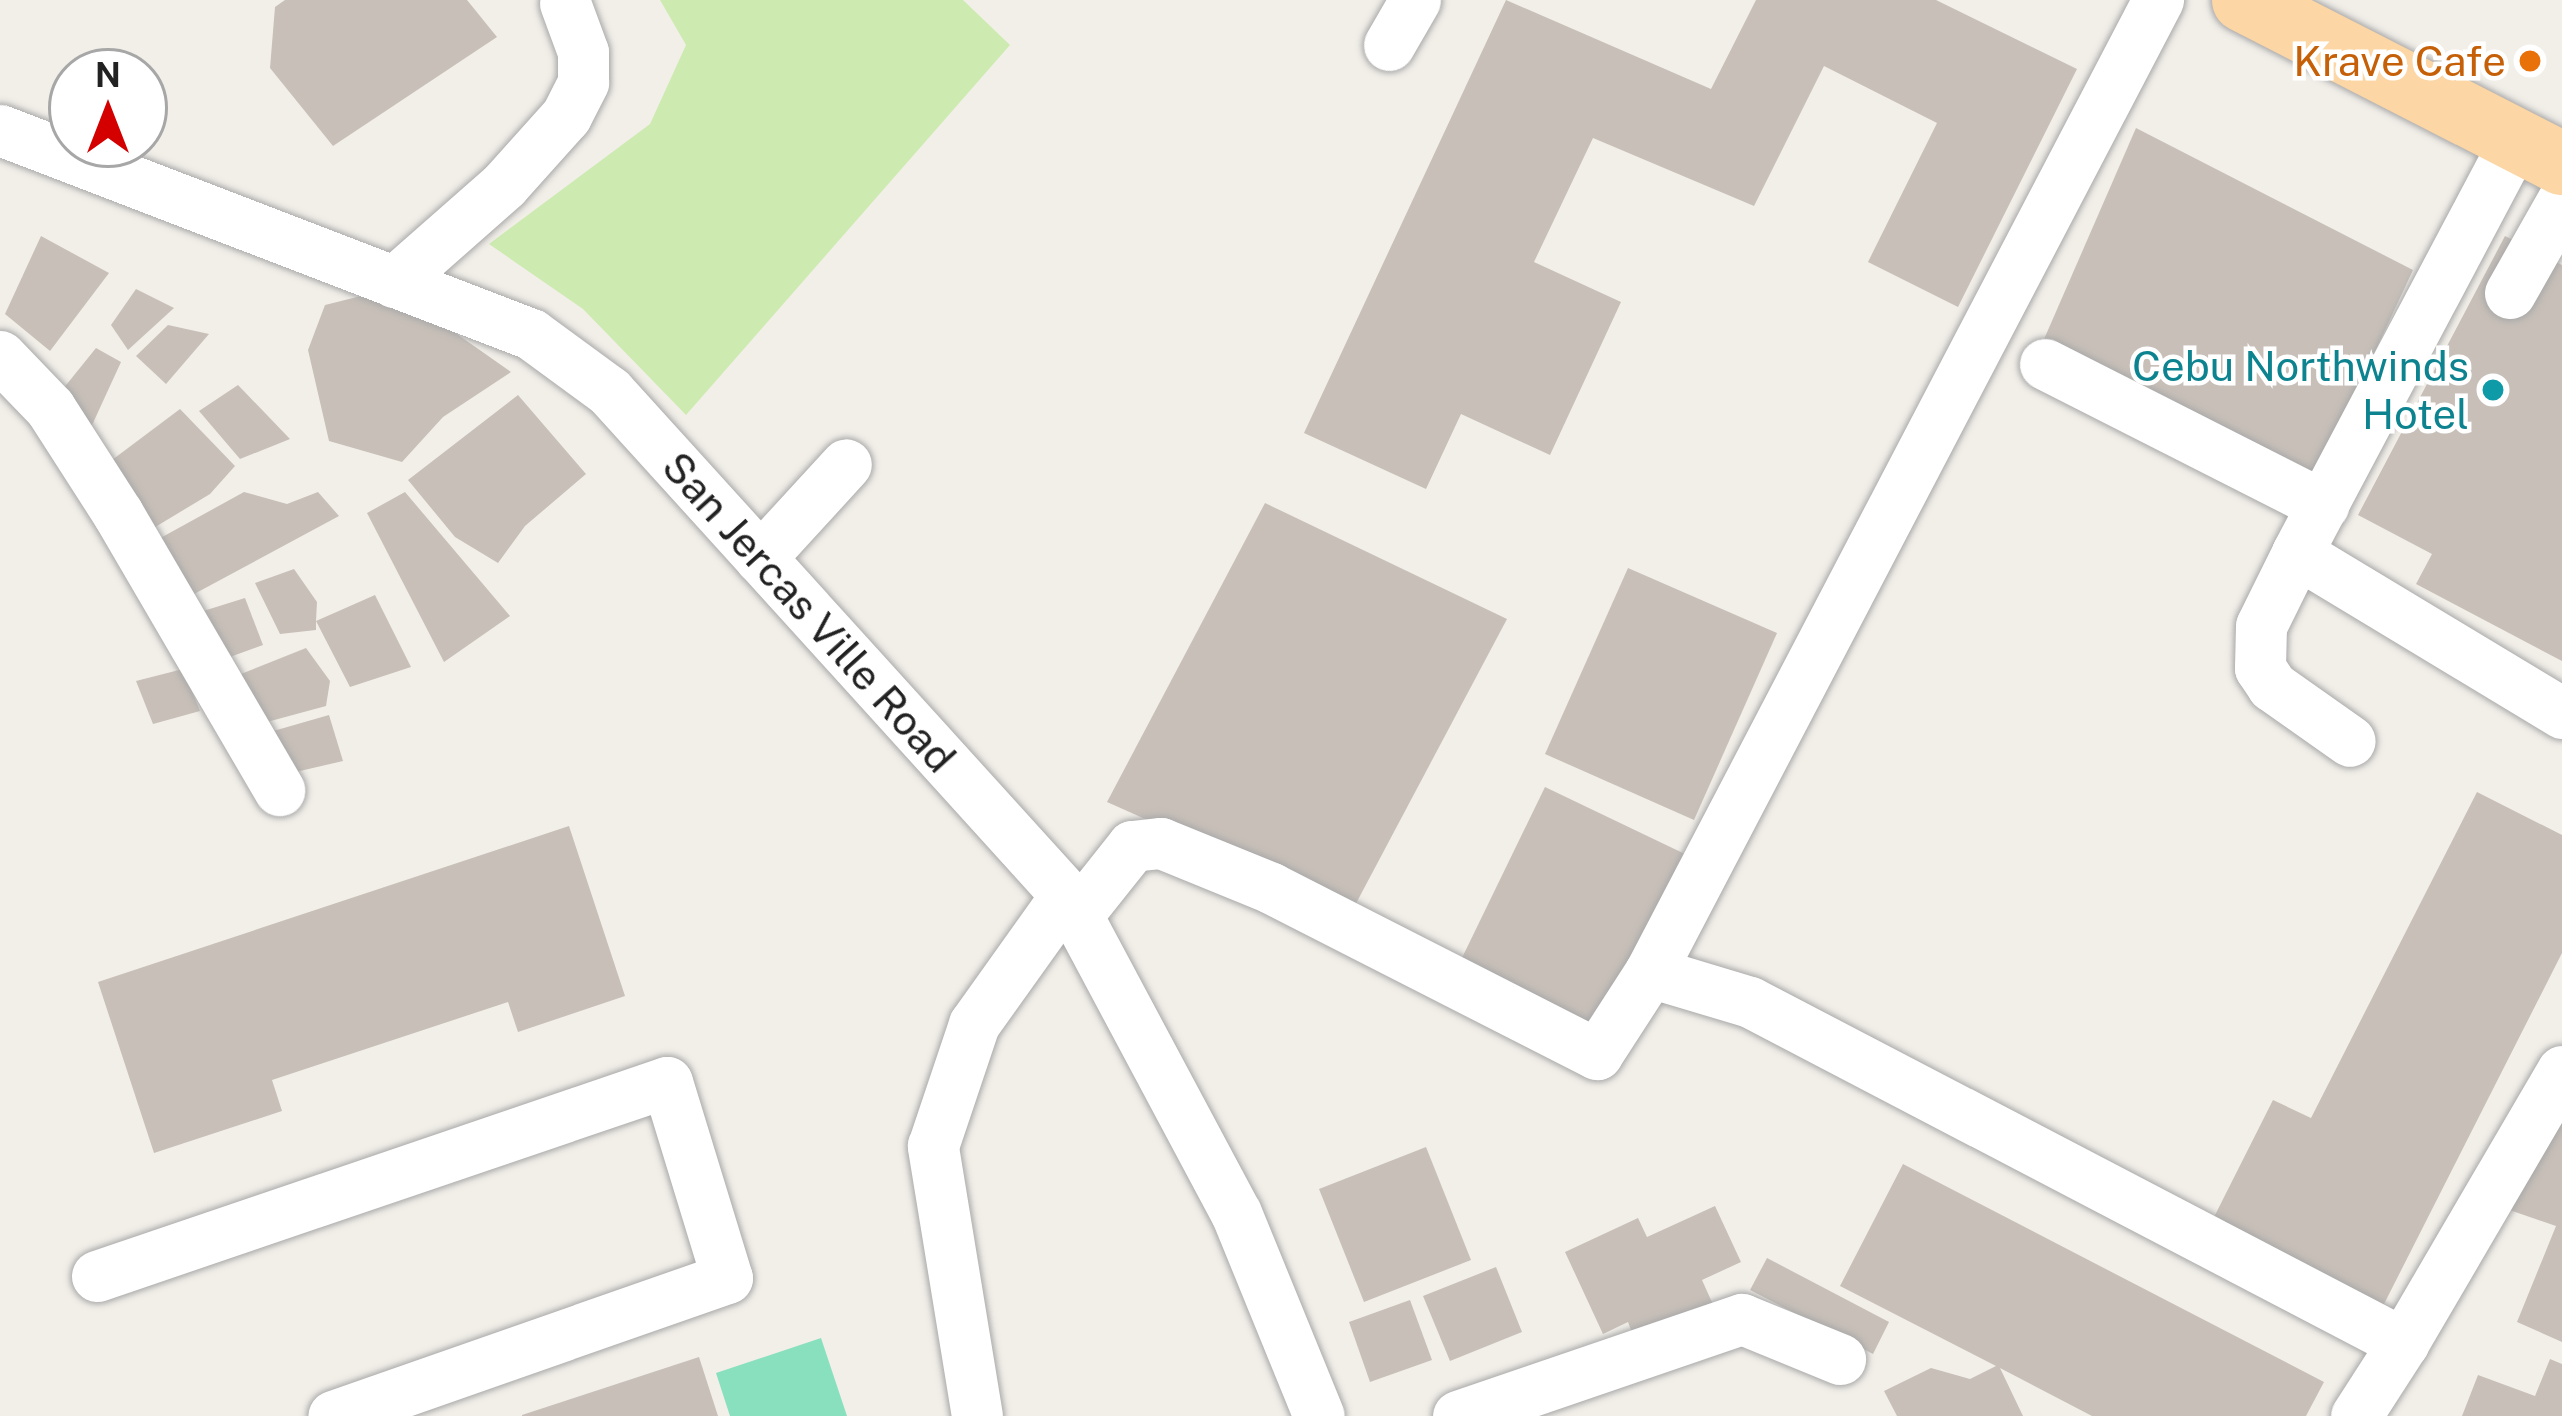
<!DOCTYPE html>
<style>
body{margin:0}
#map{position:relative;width:2562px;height:1416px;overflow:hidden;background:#f2efe9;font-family:"Public Sans",sans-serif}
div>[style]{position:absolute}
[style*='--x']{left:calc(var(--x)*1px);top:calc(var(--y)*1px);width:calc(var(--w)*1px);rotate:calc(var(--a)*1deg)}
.grass>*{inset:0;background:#cdebb0}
.pitch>*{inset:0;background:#88e0be}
.building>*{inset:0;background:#c7bfb8}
.roads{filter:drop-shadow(0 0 3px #a9a9a9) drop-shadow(0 0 3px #a9a9a9)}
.minor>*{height:51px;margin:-25.5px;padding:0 25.5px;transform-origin:25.5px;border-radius:25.5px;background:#fff}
.major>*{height:63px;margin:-31.5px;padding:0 31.5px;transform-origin:31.5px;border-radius:31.5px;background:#fcd6a4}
.dots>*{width:33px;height:33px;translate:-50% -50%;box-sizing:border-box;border:6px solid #fff;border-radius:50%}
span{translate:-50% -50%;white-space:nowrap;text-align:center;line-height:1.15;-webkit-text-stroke:9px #fff;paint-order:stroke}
.food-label{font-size:42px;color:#c56008}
.right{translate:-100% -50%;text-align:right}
.culture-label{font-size:42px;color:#0d838f}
.street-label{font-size:42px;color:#222}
.north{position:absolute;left:48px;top:48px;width:120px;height:120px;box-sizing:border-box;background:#fff;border:3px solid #a7a7a7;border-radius:50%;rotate:0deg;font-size:33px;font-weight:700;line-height:48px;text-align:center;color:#222}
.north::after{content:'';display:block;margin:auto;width:42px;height:54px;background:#d40000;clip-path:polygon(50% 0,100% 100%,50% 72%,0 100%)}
</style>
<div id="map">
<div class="grass">
<i style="clip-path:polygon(660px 0,963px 0,1010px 45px,686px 415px,583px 309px,489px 244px,650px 124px,686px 45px)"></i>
</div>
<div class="pitch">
<i style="clip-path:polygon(821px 1338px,847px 1416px,730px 1416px,716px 1373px)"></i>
</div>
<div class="building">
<i style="clip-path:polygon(285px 0,467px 0,497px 37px,333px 146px,270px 68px,275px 7px)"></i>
<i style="clip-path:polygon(1506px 0,1711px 89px,1756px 0,1936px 0,2077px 69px,1958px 307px,1868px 262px,1937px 123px,1824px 66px,1754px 206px,1593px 138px,1534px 262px,1621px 302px,1550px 455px,1461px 414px,1426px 489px,1304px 433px)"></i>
<i style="clip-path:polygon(2136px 128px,2413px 270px,2308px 495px,2038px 353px)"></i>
<i style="clip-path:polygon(41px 236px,109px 273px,50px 351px,5px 314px)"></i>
<i style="clip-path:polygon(2505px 236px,2562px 265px,2562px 661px,2416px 584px,2432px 554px,2358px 515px)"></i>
<i style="clip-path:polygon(136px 289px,174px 308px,128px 350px,111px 325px)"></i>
<i style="clip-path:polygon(381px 291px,427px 313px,511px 372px,443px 417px,402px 462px,329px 441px,308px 350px,325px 305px)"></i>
<i style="clip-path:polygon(168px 325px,209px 334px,166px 384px,136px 356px)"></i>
<i style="clip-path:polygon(96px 348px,121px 362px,82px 447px,50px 405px)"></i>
<i style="clip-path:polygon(238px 385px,290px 439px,240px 459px,199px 411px)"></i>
<i style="clip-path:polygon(518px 395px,586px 474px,525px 526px,498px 563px,455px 537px,408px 480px)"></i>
<i style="clip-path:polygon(180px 409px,235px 466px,210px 494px,142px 535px,100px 469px)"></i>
<i style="clip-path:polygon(244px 492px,287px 504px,318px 492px,339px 516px,183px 600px,155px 541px)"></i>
<i style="clip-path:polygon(405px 492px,510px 616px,444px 662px,367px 513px)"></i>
<i style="clip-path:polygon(1265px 503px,1507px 619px,1352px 911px,1107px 802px)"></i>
<i style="clip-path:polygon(1628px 568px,1777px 633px,1694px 820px,1545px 754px)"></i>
<i style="clip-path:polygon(294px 569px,317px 602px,316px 621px,375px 595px,411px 667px,350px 687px,316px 621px,316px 630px,280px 634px,255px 583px)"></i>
<i style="clip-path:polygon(245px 598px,263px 645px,219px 661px,197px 613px)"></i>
<i style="clip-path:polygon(306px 648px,330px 681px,326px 706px,252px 726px,236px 676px)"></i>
<i style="clip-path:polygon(183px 669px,200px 711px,153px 724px,136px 681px)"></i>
<i style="clip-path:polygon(329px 715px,343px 761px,274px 777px,256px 736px)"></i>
<i style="clip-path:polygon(1545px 787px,1687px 855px,1601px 1033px,1459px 964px)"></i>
<i style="clip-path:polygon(2477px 792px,2562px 835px,2562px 953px,2382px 1308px,2211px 1223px,2273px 1100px,2311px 1118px)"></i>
<i style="clip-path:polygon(569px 826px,625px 996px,518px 1032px,508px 1002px,272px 1080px,282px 1111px,154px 1153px,98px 982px)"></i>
<i style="clip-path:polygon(2562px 1084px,2562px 1342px,2517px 1322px,2556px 1226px,2495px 1205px)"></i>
<i style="clip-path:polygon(1426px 1147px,1471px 1260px,1364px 1302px,1319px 1189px)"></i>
<i style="clip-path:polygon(1903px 1164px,2324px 1382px,2306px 1416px,2092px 1416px,2000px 1368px,2023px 1416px,1897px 1416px,1884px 1391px,1931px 1368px,1970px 1379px,1996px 1366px,1840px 1286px)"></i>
<i style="clip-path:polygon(1715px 1206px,1741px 1262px,1702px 1280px,1715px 1309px,1637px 1345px,1628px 1322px,1603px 1334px,1565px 1252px,1638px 1218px,1647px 1237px)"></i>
<i style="clip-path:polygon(1767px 1258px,1889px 1322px,1873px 1354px,1750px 1290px)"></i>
<i style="clip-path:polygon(1496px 1267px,1522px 1332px,1450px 1361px,1423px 1296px)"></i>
<i style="clip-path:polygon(1410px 1300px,1432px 1360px,1370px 1382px,1349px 1322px)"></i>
<i style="clip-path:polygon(699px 1357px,718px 1416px,522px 1416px,522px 1415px)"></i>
<i style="clip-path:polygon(2550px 1359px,2562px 1364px,2562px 1416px,2462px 1416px,2478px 1375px,2535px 1396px)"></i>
</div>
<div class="roads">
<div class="minor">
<i style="--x:1389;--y:45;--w:52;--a:-60"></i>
<i style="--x:0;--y:130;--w:569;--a:21.02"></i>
<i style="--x:531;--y:334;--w:97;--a:36.2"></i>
<i style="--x:609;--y:391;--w:680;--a:47.8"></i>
<i style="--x:1066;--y:895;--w:361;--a:61.9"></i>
<i style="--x:1236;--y:1213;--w:219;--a:67.8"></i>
<i style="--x:2516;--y:139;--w:468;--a:117.9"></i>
<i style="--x:2297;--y:553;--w:310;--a:31.1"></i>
<i style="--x:394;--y:282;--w:147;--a:-41.4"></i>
<i style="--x:504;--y:185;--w:93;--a:-48.1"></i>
<i style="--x:566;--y:116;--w:38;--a:-63"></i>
<i style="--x:583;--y:82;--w:30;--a:-90"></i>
<i style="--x:583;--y:52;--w:52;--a:-110.2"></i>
<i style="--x:2510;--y:293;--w:106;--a:-60.5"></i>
<i style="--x:0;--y:356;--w:72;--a:46.1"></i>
<i style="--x:50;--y:408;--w:126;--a:57.3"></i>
<i style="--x:118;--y:514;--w:320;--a:59.7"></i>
<i style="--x:2045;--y:364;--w:312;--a:26.9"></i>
<i style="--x:2297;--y:553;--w:81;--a:116.3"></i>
<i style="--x:2261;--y:626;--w:42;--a:91.4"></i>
<i style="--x:2260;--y:668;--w:22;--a:56"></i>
<i style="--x:2272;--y:686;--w:95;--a:35.2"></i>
<i style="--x:760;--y:558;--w:127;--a:-47.5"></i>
<i style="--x:1078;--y:914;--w:87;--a:-51.5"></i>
<i style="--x:1132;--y:846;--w:29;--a:-6"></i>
<i style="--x:1161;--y:843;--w:119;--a:22.2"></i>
<i style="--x:1271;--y:888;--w:366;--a:27"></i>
<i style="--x:1597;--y:1054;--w:98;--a:-57.1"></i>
<i style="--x:1650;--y:972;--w:1097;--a:-62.41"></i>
<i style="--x:1650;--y:972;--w:104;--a:16.7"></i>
<i style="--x:1750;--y:1002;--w:737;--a:27.57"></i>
<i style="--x:2403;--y:1343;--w:315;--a:-59.7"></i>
<i style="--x:97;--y:1276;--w:602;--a:-18.8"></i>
<i style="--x:667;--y:1082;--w:205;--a:73"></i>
<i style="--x:727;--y:1278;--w:417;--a:160.7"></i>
<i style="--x:977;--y:1416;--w:274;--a:-99.3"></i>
<i style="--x:933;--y:1146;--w:129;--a:-71.4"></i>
<i style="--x:974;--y:1024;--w:158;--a:-54.5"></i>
<i style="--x:1458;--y:1416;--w:300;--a:-18.9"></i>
<i style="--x:1742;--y:1319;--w:106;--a:22.2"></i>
<i style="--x:2356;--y:1416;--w:87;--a:-57.2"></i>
</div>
<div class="major">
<i style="--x:2243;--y:0;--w:358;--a:27.1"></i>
</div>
</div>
<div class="dots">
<i style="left:2530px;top:61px;background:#e8710a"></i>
<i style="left:2493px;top:390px;background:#0f9aa8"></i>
</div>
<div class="food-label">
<span class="right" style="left:2506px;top:61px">Krave Cafe</span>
</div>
<div class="culture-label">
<span class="right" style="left:2469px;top:390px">Cebu Northwinds<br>Hotel</span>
</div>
<div class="street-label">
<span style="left:809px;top:612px;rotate:48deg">San Jercas Ville Road</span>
</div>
<div class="north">N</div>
</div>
